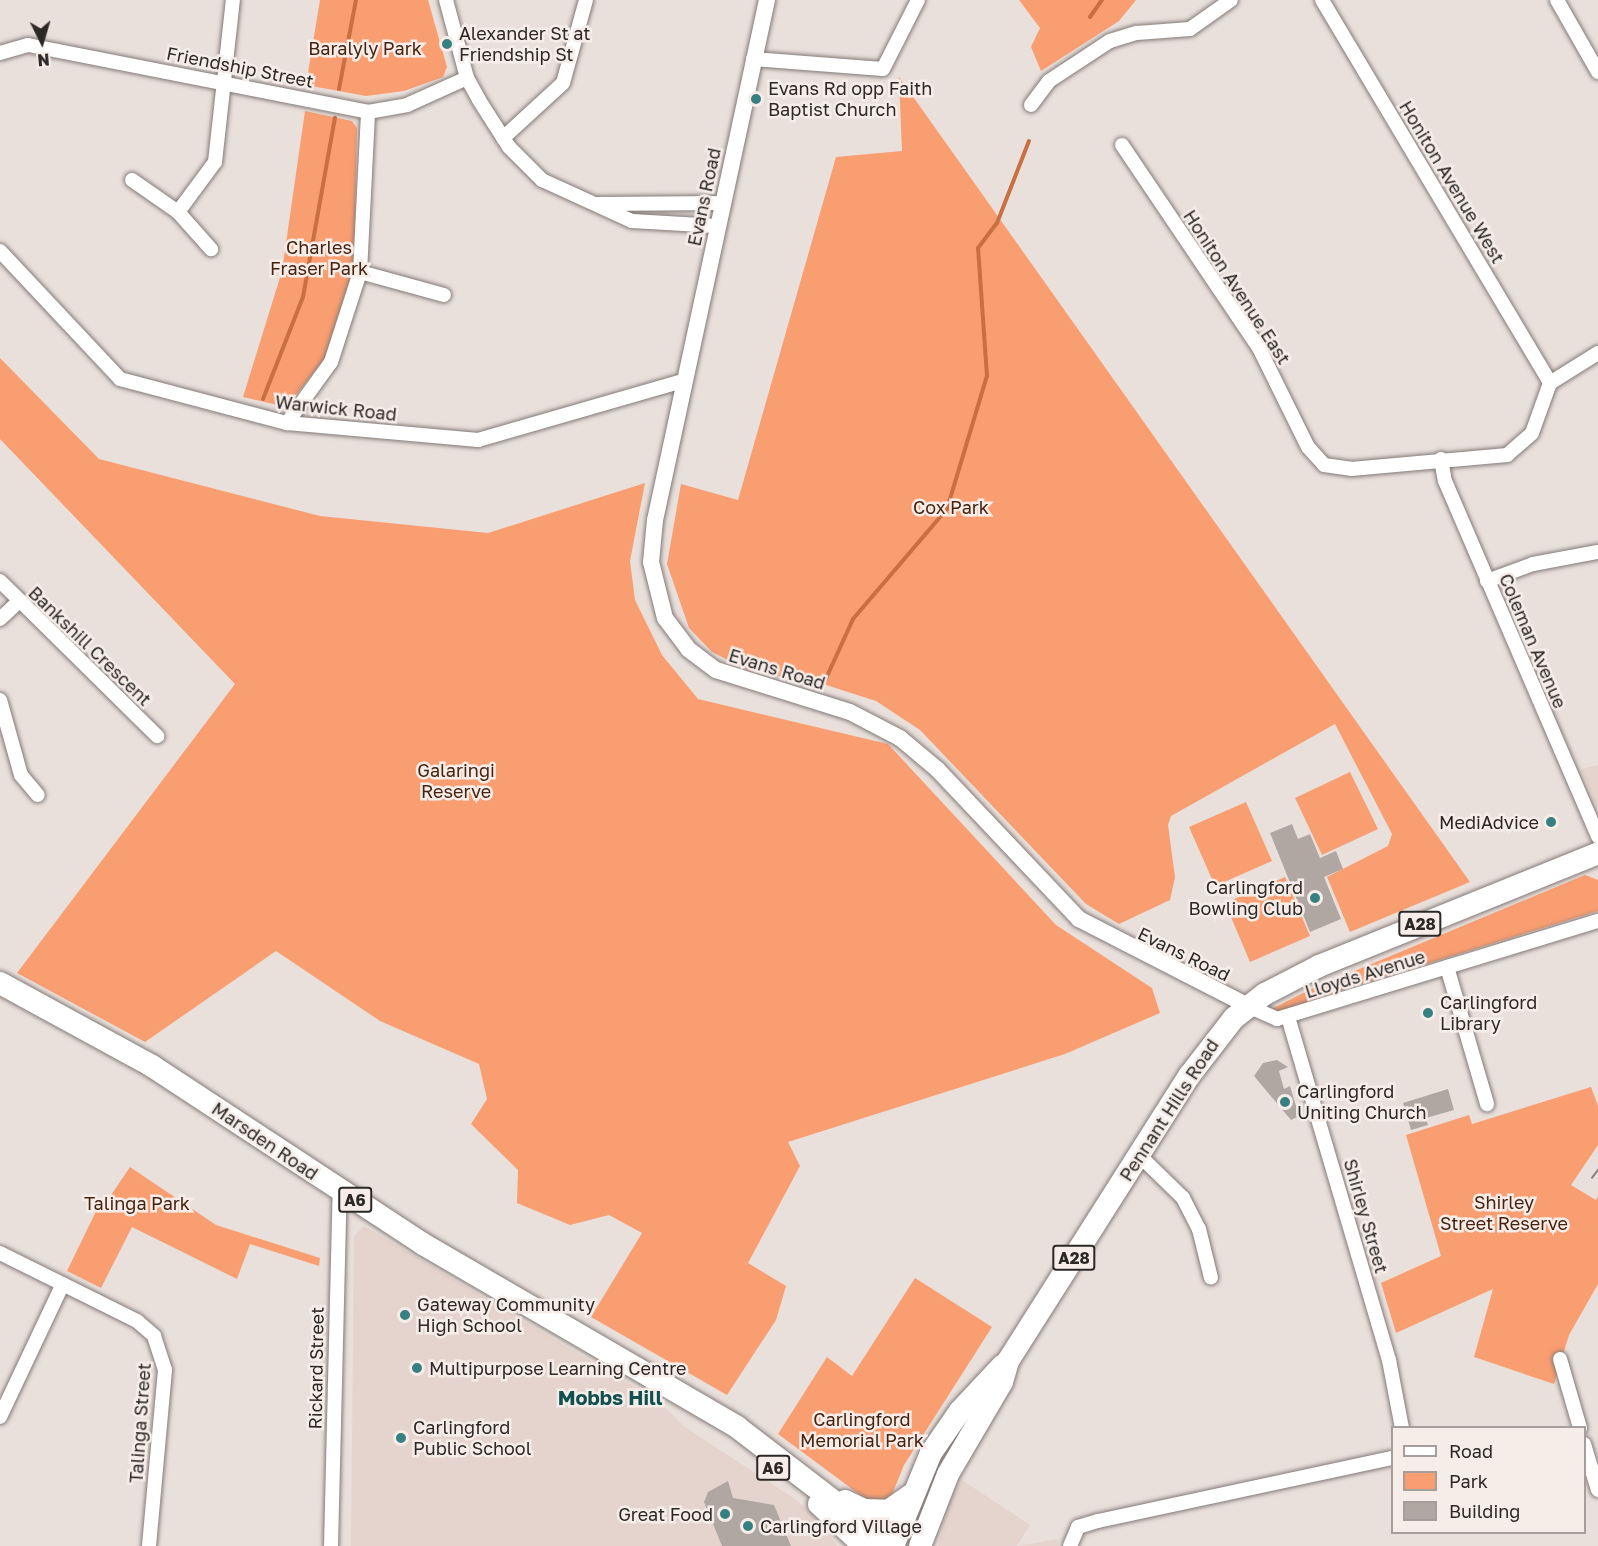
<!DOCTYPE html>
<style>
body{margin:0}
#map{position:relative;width:1598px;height:1546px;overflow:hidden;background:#e9e0dc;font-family:"Golos Text",sans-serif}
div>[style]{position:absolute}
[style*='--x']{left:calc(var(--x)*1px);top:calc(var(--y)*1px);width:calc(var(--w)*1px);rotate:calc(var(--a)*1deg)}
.built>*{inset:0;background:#e5d4cd}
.green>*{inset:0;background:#f99e71}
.stream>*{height:4px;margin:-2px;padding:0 2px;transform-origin:2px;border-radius:2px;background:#c87043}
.building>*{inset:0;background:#b0a7a3}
.roads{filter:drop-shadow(0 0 2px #837a77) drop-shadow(0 0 2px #837a77)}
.minor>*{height:14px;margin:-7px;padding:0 7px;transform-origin:7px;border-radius:7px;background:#fff}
.tertiary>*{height:16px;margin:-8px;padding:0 8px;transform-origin:8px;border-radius:8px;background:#fff}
.trunk>*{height:22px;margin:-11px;padding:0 11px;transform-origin:11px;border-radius:11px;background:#fff}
.tram>*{height:1.5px;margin:-0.75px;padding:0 0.75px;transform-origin:0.75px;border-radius:0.75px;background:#85807d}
.dots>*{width:16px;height:16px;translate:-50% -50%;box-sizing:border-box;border:3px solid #f6ede9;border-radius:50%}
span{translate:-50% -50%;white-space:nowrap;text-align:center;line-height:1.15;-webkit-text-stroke:5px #f6ede9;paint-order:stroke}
.shield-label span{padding:2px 4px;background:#f6ede9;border:2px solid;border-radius:4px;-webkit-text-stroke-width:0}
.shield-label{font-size:16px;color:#2b2826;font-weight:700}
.poi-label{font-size:18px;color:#2b2826}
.left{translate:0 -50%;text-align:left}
.right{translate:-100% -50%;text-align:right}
.park-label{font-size:18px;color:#46220f}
.street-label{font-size:18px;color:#2b2826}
.neighbourhood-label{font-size:20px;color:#125050;font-weight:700}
.legend{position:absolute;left:1391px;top:1426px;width:195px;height:108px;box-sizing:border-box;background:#f6ede9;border:2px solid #a59e9b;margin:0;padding:8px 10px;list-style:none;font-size:18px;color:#2b2826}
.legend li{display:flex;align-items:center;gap:12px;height:30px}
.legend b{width:30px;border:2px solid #a59e9b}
.north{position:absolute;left:12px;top:12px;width:60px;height:60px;-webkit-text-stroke:4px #f6ede9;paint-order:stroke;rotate:175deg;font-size:16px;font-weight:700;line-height:24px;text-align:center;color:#2b2826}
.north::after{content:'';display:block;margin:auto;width:21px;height:27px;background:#2b2826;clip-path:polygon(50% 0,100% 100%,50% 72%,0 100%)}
</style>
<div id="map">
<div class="built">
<i style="clip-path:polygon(1598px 765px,1598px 809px,1581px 769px)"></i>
<i style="clip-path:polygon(364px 1226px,658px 1401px,685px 1427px,795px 1499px,817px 1518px,837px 1546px,351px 1546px,354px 1236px)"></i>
<i style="clip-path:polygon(962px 1480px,1030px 1525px,1017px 1546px,1057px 1539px,1058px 1546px,938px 1546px,948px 1505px)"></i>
</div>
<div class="green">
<i style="clip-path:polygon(320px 0,428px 0,447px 67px,443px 77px,404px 91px,366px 96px,306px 85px)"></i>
<i style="clip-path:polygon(1019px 0,1136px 0,1119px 21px,1041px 71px,1031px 47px,1040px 28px)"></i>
<i style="clip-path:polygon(899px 77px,975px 184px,1470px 882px,1350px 932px,1327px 877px,1388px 846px,1392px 834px,1335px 724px,1171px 816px,1168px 825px,1175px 877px,1170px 900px,1119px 924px,1086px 904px,920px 730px,876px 701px,823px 684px,750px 671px,712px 652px,689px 628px,667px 564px,681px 484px,738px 500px,836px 157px,902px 151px)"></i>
<i style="clip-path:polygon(305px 111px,352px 121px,357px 128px,354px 266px,325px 359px,286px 407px,243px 397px,282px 271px)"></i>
<i style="clip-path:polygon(0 358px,99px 459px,320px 516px,488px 533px,645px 483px,630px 561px,635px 600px,662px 655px,698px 699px,888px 744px,1056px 925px,1152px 988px,1160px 1013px,1065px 1054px,788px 1142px,800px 1166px,748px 1263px,786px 1286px,776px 1320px,727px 1395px,591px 1317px,642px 1233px,609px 1215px,570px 1225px,517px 1203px,518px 1170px,471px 1124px,487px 1099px,479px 1064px,380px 1021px,276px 951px,145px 1042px,17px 973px,235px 684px,0 439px)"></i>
<i style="clip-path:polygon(1350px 772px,1378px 829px,1322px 855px,1295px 798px)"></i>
<i style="clip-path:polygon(1246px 802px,1272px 861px,1215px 886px,1189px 827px)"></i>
<i style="clip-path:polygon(1585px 875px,1598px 880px,1598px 911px,1329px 994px,1281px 1014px,1270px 1010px,1309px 990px)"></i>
<i style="clip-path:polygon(1285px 877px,1310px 936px,1250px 962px,1225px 903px)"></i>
<i style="clip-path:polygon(1591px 1087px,1598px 1106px,1598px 1145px,1571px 1185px,1596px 1200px,1598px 1196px,1598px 1284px,1569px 1335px,1554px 1384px,1474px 1357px,1493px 1289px,1396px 1333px,1381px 1283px,1441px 1256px,1406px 1135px,1469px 1115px,1472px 1124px)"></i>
<i style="clip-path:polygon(130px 1167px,216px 1225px,320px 1258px,319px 1266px,250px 1244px,237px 1279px,132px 1227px,101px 1288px,67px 1271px,102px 1199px,107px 1201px)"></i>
<i style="clip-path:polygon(915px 1278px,992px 1327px,904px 1465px,893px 1492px,887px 1501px,867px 1500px,778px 1434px,827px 1357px,852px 1376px)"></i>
</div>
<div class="stream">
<i style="--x:1090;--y:17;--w:21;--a:-55"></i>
<i style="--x:339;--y:89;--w:91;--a:-79.2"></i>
<i style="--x:263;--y:399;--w:110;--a:-68.6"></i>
<i style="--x:303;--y:297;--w:182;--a:-79.9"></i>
<i style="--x:824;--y:683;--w:70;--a:-65.6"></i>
<i style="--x:853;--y:619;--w:145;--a:-49.5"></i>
<i style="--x:947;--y:509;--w:139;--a:-73.3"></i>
<i style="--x:987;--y:376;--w:128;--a:-94"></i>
<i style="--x:978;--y:248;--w:31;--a:-53"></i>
<i style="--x:997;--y:223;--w:88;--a:-68.7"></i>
</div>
<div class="building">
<i style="clip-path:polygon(1292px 824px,1298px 839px,1310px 834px,1320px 858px,1336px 851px,1343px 869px,1324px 877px,1341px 919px,1310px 932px,1270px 833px)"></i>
<i style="clip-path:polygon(1277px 1060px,1288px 1067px,1279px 1071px,1284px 1089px,1290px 1086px,1299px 1116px,1291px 1120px,1254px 1076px,1263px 1063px)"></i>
<i style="clip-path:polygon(1448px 1089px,1454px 1110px,1426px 1118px,1428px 1125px,1411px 1130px,1403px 1103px)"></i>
<i style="clip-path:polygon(728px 1481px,733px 1498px,774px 1505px,791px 1546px,722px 1546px,704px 1502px,708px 1492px)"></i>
</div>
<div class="roads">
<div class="minor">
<i style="--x:446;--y:0;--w:81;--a:74.9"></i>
<i style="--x:467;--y:78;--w:25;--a:61"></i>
<i style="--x:479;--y:100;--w:56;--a:57.4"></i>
<i style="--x:509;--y:147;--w:47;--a:45"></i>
<i style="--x:542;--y:180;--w:99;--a:24.5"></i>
<i style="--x:632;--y:221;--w:86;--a:3.3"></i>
<i style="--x:1322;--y:0;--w:446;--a:59.2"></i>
<i style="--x:1557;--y:0;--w:83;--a:60.3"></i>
<i style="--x:0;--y:53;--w:29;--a:-16"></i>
<i style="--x:28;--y:45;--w:347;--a:11.1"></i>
<i style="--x:368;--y:112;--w:40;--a:-10"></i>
<i style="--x:407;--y:105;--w:66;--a:-24.2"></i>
<i style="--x:753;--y:59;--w:130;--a:4.4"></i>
<i style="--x:883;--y:69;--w:77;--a:-63.1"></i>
<i style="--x:1031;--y:105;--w:30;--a:-53"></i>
<i style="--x:1049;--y:81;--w:73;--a:-33.3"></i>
<i style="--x:1110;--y:41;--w:28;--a:-17"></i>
<i style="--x:1137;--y:33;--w:53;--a:-4.3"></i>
<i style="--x:1190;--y:29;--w:50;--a:-35.3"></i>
<i style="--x:503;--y:138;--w:81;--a:-42.5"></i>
<i style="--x:563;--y:83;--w:86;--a:-74.5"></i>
<i style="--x:1122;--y:145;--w:245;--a:56"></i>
<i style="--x:1259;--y:348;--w:110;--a:63.7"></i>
<i style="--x:1308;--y:447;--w:24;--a:48"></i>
<i style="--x:1324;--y:465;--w:27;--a:8"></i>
<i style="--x:1351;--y:469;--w:157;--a:-5.1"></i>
<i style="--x:1507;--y:455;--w:33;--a:-41"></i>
<i style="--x:1532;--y:433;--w:53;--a:-70.2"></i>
<i style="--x:1550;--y:383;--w:57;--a:-32"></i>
<i style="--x:132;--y:180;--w:56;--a:34.8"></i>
<i style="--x:178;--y:212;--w:50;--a:48.3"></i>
<i style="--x:597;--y:204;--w:126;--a:-0.5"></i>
<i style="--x:178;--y:212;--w:62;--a:-53.5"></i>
<i style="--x:215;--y:162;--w:163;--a:-83.7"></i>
<i style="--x:0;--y:251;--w:175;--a:46.8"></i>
<i style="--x:120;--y:379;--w:173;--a:14.8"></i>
<i style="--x:287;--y:423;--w:192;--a:5.1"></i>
<i style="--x:478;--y:440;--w:213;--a:-16.1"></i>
<i style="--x:360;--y:272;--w:87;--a:15.3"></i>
<i style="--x:287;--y:423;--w:75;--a:-54.2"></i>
<i style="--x:331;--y:362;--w:95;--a:-72.1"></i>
<i style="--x:360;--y:272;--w:160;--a:-87.1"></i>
<i style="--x:1441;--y:459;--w:22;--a:80"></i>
<i style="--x:1445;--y:481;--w:387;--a:66.7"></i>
<i style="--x:0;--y:581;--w:221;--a:44.6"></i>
<i style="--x:1487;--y:581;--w:49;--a:-20.3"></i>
<i style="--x:1533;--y:564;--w:66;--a:-10.5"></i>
<i style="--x:0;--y:619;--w:25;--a:-43"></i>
<i style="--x:0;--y:700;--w:78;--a:74.4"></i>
<i style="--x:21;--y:775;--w:26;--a:50"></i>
<i style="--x:1447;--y:967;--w:143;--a:73.7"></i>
<i style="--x:1248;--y:1006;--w:32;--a:24"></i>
<i style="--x:1277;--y:1019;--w:336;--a:-17"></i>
<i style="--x:1288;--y:1017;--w:358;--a:73.6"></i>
<i style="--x:1389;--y:1360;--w:69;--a:79.2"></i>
<i style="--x:1139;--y:1155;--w:62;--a:44.3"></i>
<i style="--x:1183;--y:1198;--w:35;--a:63"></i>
<i style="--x:1199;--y:1229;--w:50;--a:76.2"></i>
<i style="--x:0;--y:1253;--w:153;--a:26.4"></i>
<i style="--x:137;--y:1321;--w:23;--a:41"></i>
<i style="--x:154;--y:1336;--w:36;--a:72"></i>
<i style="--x:165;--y:1370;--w:177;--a:95.2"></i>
<i style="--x:1560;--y:1359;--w:72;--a:73.8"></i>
<i style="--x:0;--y:1417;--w:147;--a:-64.7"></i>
<i style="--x:1584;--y:1444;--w:48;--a:73.1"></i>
<i style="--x:331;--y:1546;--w:356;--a:-88.6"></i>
<i style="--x:1070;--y:1546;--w:21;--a:-67"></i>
<i style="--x:1078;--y:1527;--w:21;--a:-17"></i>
<i style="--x:1098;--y:1521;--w:301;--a:-12.1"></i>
</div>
<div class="tertiary">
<i style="--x:767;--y:0;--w:532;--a:102.15"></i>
<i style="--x:655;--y:520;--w:42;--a:95.4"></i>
<i style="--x:651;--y:562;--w:58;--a:76"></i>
<i style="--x:665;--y:618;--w:39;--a:53"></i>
<i style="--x:688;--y:649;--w:35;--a:37"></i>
<i style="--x:716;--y:670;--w:140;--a:17.4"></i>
<i style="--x:850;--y:712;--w:56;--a:27.5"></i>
<i style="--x:900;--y:738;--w:50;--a:40.1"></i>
<i style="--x:938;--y:770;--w:205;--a:46.6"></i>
<i style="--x:1079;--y:919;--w:190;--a:27.2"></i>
</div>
<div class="trunk">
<i style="--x:0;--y:983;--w:173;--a:28.6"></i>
<i style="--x:152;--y:1066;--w:324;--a:33.3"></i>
<i style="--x:423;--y:1244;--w:363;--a:30.2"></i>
<i style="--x:737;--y:1427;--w:195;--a:37.5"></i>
<i style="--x:845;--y:1501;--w:21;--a:25"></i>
<i style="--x:864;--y:1510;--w:24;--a:2"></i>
<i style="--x:888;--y:1511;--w:28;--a:-35"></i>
<i style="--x:819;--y:1504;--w:62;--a:43"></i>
<i style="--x:893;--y:1546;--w:100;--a:-67.8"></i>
<i style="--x:931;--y:1453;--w:51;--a:-55.4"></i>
<i style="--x:960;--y:1411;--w:62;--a:-47"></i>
<i style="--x:920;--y:1546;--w:77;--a:-68.7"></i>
<i style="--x:948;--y:1474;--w:107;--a:-59.6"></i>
<i style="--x:1002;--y:1382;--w:22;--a:-74"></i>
<i style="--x:1008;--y:1361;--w:338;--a:-57.6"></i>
<i style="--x:1189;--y:1076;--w:73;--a:-52.2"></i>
<i style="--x:1234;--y:1018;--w:39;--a:-38"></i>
<i style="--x:1265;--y:994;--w:61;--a:-27.4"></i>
<i style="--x:1319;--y:966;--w:301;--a:-22"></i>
</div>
</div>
<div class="tram">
<i style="--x:1592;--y:1178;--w:10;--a:-53"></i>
</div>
<div class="dots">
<i style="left:447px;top:44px;background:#378081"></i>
<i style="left:756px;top:99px;background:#378081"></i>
<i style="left:1551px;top:822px;background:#378081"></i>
<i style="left:1315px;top:898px;background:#378081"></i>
<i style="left:1428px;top:1013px;background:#378081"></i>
<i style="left:1285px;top:1102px;background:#378081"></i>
<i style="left:405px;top:1315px;background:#378081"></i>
<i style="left:417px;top:1368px;background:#378081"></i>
<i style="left:401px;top:1438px;background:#378081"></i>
<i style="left:725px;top:1514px;background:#378081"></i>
<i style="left:748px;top:1526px;background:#378081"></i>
</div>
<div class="shield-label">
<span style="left:1420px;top:924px">A28</span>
<span style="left:355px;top:1200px">A6</span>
<span style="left:1074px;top:1258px">A28</span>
<span style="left:773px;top:1468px">A6</span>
</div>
<div class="poi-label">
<span class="left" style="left:459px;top:44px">Alexander St at<br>Friendship St</span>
<span class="left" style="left:768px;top:99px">Evans Rd opp Faith<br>Baptist Church</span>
<span class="right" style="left:1539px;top:822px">MediAdvice</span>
<span class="right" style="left:1303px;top:898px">Carlingford<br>Bowling Club</span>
<span class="left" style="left:1440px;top:1013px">Carlingford<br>Library</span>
<span class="left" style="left:1297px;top:1102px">Carlingford<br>Uniting Church</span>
<span class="left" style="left:417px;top:1315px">Gateway Community<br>High School</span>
<span class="left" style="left:429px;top:1368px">Multipurpose Learning Centre</span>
<span class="left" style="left:413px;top:1438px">Carlingford<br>Public School</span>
<span class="right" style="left:713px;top:1514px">Great Food</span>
<span class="left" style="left:760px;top:1526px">Carlingford Village</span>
</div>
<div class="park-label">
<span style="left:365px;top:48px">Baralyly Park</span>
<span style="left:319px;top:258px">Charles<br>Fraser Park</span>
<span style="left:951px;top:507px">Cox Park</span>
<span style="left:456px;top:781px">Galaringi<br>Reserve</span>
<span style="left:137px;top:1203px">Talinga Park</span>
<span style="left:1504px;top:1213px">Shirley<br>Street Reserve</span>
<span style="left:862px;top:1430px">Carlingford<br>Memorial Park</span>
</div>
<div class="street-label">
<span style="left:240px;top:67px;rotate:11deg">Friendship Street</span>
<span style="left:1452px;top:182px;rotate:59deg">Honiton Avenue West</span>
<span style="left:704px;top:197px;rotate:-78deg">Evans Road</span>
<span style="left:1237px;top:287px;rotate:57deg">Honiton Avenue East</span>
<span style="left:336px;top:408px;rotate:6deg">Warwick Road</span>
<span style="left:1533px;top:641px;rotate:67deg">Coleman Avenue</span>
<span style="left:90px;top:646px;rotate:44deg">Bankshill Crescent</span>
<span style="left:777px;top:669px;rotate:17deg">Evans Road</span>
<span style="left:1184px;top:954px;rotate:26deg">Evans Road</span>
<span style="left:1365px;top:974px;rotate:-17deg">Lloyds Avenue</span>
<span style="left:1169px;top:1110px;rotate:-57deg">Pennant Hills Road</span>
<span style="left:265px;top:1141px;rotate:34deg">Marsden Road</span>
<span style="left:1366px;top:1216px;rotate:74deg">Shirley Street</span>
<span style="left:316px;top:1368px;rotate:-89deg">Rickard Street</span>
<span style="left:140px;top:1423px;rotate:-86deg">Talinga Street</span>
</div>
<div class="neighbourhood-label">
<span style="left:610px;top:1397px">Mobbs Hill</span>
</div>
<ul class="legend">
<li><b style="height:8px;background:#fff"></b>Road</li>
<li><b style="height:16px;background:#f99e71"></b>Park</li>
<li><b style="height:16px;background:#b0a7a3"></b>Building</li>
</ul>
<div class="north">N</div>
</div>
